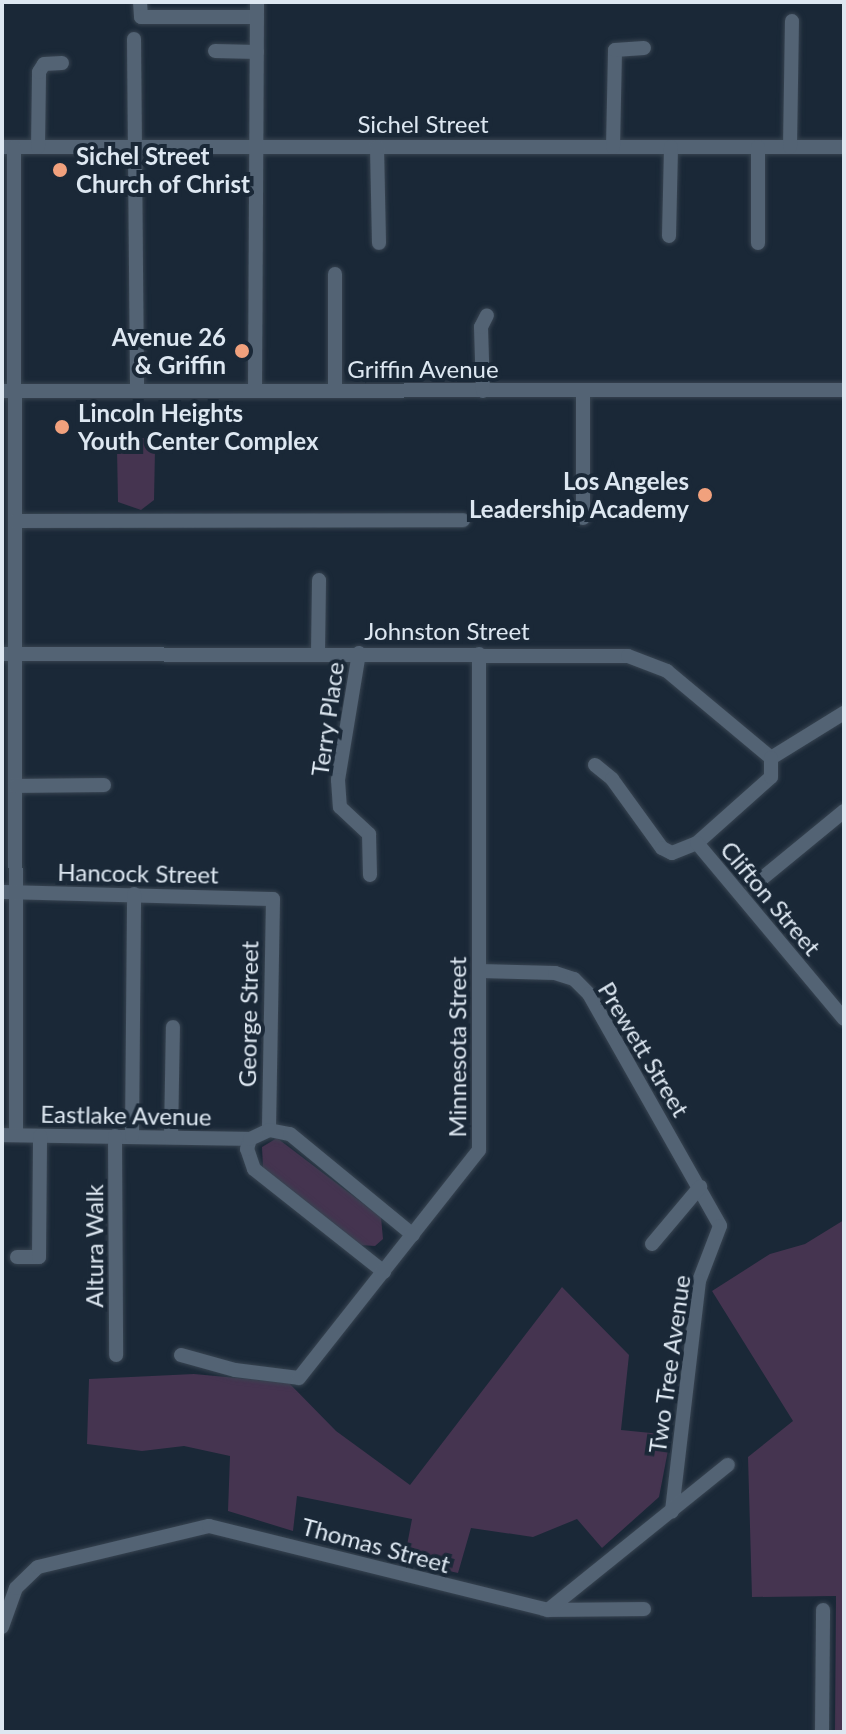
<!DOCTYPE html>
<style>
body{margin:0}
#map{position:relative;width:846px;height:1734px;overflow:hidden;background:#1a2837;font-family:Lato,sans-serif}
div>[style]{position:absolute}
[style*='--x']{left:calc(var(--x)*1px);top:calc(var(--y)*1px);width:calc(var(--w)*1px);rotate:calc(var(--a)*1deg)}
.green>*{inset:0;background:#453450}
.roads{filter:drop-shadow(0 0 2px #384451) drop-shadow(0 0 2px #384451)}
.minor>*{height:14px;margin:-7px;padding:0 7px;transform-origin:7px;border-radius:7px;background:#536374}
.dots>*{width:22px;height:22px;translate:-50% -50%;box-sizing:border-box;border:4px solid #1a2837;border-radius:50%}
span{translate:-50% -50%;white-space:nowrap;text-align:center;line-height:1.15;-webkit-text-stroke:8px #1a2837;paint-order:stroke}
.street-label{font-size:24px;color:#dde7f1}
.poi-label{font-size:24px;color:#dde7f1;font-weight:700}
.left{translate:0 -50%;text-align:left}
.right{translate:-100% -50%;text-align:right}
.frame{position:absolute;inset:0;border:4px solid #dde7f1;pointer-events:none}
</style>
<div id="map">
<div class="green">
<i style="clip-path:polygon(129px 438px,147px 438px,155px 449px,154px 500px,141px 510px,118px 502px,117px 449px)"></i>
<i style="clip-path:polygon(277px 1138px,381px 1217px,383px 1239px,375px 1246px,360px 1245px,263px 1168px,262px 1147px)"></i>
<i style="clip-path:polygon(844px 1220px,844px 1732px,835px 1732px,836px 1596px,752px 1597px,748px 1457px,793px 1421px,712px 1291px,770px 1254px,805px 1244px)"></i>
<i style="clip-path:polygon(562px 1287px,629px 1355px,621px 1430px,671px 1435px,659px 1497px,602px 1548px,577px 1519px,533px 1537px,471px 1528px,458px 1573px,404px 1561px,412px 1519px,297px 1496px,293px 1531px,228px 1511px,230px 1456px,184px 1446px,142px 1451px,87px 1444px,89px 1379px,194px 1374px,289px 1383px,336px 1431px,410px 1485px)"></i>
</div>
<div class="roads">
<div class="minor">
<i style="--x:140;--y:2;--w:15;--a:86"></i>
<i style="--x:141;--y:17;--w:116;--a:0"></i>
<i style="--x:134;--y:39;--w:350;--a:89.5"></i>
<i style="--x:215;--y:51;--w:42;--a:1.4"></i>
<i style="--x:2;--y:147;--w:842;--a:0"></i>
<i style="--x:14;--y:147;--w:988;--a:89.88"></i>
<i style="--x:38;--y:147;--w:75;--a:-89.2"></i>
<i style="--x:39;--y:72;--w:9;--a:-58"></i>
<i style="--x:44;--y:64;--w:18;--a:-3"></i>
<i style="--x:377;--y:147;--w:96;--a:88.8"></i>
<i style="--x:613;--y:147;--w:97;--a:-88.8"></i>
<i style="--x:615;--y:50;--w:29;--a:-4"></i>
<i style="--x:758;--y:147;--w:96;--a:90"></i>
<i style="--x:790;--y:147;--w:126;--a:-89.1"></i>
<i style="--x:669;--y:236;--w:89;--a:-88.7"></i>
<i style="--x:335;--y:274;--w:117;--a:90"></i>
<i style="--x:255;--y:390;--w:388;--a:-89.7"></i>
<i style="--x:2;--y:391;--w:842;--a:-0.07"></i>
<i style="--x:483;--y:391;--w:64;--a:-91.8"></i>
<i style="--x:481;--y:327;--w:13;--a:-63"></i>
<i style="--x:583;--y:392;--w:126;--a:90"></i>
<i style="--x:15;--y:521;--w:448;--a:-0.1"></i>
<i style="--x:318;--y:653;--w:73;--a:-89.2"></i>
<i style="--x:359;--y:653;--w:129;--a:99.4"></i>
<i style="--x:338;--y:780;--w:27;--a:86"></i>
<i style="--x:340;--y:807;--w:40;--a:43"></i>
<i style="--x:369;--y:834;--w:41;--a:88.6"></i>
<i style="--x:2;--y:654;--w:626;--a:0.18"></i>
<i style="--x:628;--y:656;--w:42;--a:21"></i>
<i style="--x:667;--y:671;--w:136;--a:39.9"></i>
<i style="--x:771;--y:758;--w:86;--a:-31.7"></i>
<i style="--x:595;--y:765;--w:22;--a:39"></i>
<i style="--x:612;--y:779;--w:85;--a:54.1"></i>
<i style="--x:662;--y:848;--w:11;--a:27"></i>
<i style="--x:672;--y:853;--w:27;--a:-22"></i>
<i style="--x:697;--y:843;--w:99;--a:-41.7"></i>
<i style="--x:771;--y:777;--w:19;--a:-90"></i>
<i style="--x:15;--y:786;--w:89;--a:-0.6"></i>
<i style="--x:697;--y:843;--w:229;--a:50.1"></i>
<i style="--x:754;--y:885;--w:117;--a:-39.4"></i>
<i style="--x:2;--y:892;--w:271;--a:1.5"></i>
<i style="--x:273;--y:899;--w:231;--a:91"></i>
<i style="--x:480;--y:971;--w:75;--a:1.5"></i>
<i style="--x:555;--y:973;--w:20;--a:18"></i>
<i style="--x:574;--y:979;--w:21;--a:45"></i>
<i style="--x:589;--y:994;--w:266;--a:60.5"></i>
<i style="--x:720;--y:1226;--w:59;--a:110.9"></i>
<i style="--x:699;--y:1281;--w:232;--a:96.7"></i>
<i style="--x:2;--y:1135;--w:248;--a:0.9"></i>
<i style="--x:115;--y:1136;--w:219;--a:89.7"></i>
<i style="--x:132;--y:1136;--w:242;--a:-89.5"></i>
<i style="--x:171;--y:1137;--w:110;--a:-89"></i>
<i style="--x:652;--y:1244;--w:75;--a:-49.9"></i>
<i style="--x:17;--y:1257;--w:22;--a:0"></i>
<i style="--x:39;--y:1257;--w:121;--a:-89.5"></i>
<i style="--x:384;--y:1272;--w:166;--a:-141.6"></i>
<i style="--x:254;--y:1169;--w:21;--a:-109"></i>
<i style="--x:247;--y:1149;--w:10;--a:-73"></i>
<i style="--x:250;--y:1139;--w:21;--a:-25"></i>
<i style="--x:269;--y:1130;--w:21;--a:11"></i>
<i style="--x:290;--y:1134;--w:159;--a:39.4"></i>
<i style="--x:181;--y:1355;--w:56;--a:15.5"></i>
<i style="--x:235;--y:1370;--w:64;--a:7.1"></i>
<i style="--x:299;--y:1378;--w:290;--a:-51.7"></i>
<i style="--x:479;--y:1150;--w:496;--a:-90"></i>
<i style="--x:549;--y:1610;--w:95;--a:-0.6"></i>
<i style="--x:2;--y:1627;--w:41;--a:-70.3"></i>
<i style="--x:16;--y:1588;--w:30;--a:-44"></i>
<i style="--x:38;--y:1567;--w:176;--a:-13.5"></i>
<i style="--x:209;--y:1526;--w:349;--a:13.9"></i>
<i style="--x:548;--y:1610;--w:231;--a:-38.9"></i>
<i style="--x:822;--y:1732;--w:122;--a:-89.5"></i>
</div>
</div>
<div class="dots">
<i style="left:60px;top:170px;background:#f1a17d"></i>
<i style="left:242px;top:351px;background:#f1a17d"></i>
<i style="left:62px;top:427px;background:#f1a17d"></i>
<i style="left:705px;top:495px;background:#f1a17d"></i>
</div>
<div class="street-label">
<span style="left:423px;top:124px">Sichel Street</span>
<span style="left:423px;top:369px">Griffin Avenue</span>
<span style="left:447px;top:631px">Johnston Street</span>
<span style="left:327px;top:719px;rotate:-82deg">Terry Place</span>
<span style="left:138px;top:873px;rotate:1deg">Hancock Street</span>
<span style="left:771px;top:898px;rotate:50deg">Clifton Street</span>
<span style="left:248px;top:1014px;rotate:-89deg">George Street</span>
<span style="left:457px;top:1047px;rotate:-90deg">Minnesota Street</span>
<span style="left:644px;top:1049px;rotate:59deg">Prewett Street</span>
<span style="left:126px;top:1115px;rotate:1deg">Eastlake Avenue</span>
<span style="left:94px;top:1246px;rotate:-90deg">Altura Walk</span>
<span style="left:669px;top:1364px;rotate:-82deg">Two Tree Avenue</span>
<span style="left:376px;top:1545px;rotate:15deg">Thomas Street</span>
</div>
<div class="poi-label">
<span class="left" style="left:76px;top:170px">Sichel Street<br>Church of Christ</span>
<span class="right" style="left:226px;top:351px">Avenue 26<br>&amp; Griffin</span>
<span class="left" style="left:78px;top:427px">Lincoln Heights<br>Youth Center Complex</span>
<span class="right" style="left:689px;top:495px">Los Angeles<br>Leadership Academy</span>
</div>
<div class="frame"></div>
</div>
